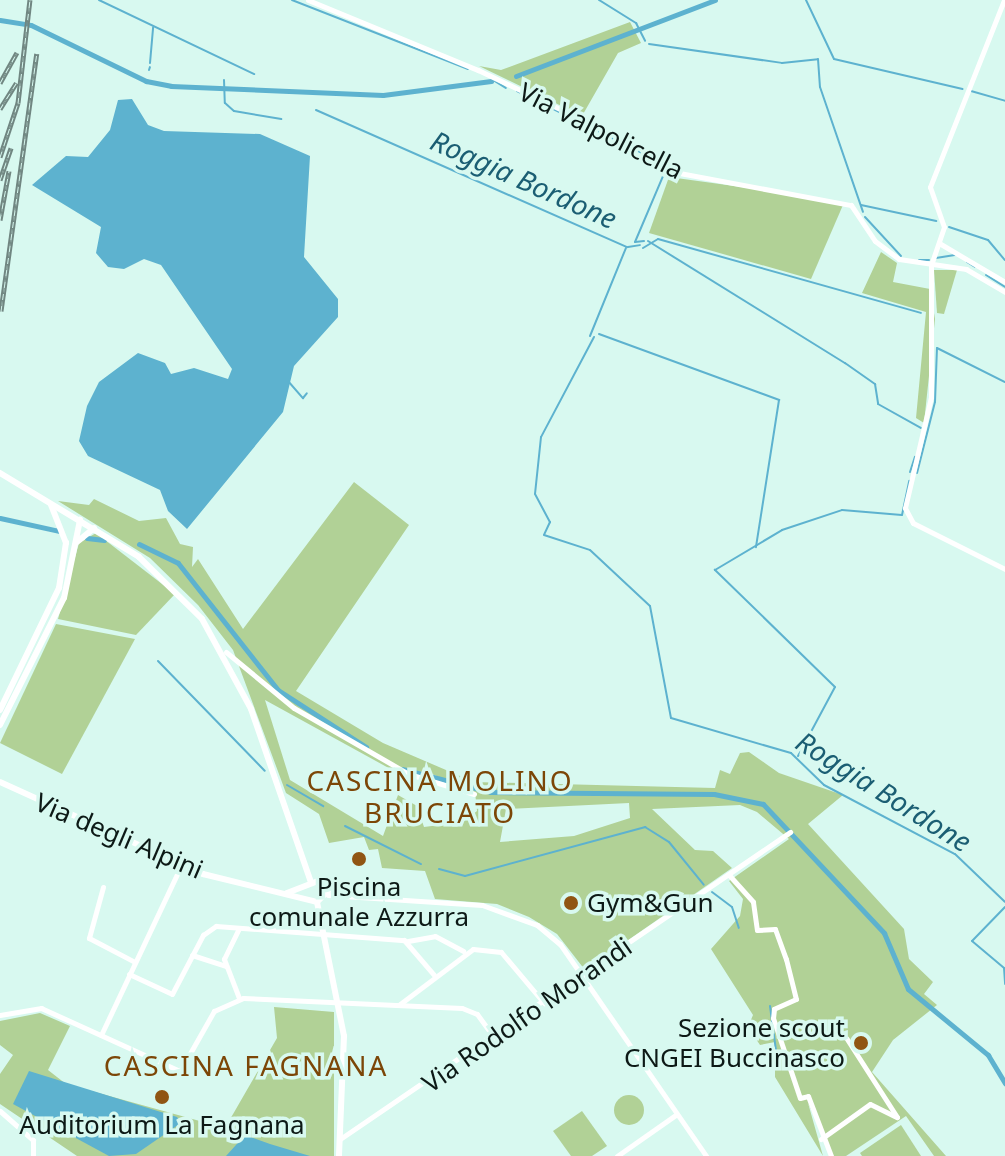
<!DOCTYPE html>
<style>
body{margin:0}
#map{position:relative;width:1005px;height:1156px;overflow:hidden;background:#d8f9f0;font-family:"Noto Sans",sans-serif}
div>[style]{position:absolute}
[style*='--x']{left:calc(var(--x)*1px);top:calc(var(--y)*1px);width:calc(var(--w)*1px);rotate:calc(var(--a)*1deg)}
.green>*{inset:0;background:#b1d196}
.round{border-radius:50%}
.water>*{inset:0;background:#5db2cf}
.stream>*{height:2px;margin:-1px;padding:0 1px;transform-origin:1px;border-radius:1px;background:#5db2cf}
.canal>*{height:5px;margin:-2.5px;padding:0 2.5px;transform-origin:2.5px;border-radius:2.5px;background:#5db2cf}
.street>*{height:5px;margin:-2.5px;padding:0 2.5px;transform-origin:2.5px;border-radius:2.5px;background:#fff}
.secondary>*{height:6px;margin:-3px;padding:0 3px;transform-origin:3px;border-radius:3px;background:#fff}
.rail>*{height:5px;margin-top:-2.5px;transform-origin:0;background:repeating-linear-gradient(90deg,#d8f9f0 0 6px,#708681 0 12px);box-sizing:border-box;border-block:2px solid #708681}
.dots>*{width:22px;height:22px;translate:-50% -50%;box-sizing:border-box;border:4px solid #d8f9f0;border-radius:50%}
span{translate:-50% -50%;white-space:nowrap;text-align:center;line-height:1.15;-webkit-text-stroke:7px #d8f9f0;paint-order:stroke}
.street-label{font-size:26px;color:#0d1916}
.poi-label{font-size:26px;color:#0d1916}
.left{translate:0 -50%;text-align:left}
.right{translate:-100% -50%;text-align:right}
.water-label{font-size:28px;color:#1b5e73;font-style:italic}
.neighbourhood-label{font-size:28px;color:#7c4607;letter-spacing:2px}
</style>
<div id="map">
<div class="green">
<i style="clip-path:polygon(630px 22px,641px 43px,618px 53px,582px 116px,479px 66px,501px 70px)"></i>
<i style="clip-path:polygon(669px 177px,756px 189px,843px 205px,811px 279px,649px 233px)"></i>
<i style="clip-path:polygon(881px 252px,897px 263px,893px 282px,930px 289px,935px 319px,924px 423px,916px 418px,926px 312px,862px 293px)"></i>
<i style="clip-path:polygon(934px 270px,957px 270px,944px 314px,937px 313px)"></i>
<i style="clip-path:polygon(evenodd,354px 482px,409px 525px,296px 691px,383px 743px,474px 782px,715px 788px,720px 770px,730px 774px,740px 753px,749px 752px,779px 773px,843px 795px,808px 824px,904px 929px,909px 959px,933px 982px,924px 994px,937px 1005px,893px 1040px,872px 1072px,946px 1156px,934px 1156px,906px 1116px,846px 1156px,833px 1156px,808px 1103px,823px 1156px,775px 1077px,775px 1042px,760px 1045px,748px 1027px,753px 1015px,711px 949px,740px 916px,743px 899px,729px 881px,789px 839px,757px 812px,740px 805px,652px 809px,695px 850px,713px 851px,732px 868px,585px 970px,557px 934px,529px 917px,497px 904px,435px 899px,425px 871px,382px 868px,378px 849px,369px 850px,364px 837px,329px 843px,319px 814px,286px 793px,233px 650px,198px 605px,150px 558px,58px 501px,89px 505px,94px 499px,139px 521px,166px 518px,180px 544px,193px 547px,192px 567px,198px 559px,243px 629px,354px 482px,265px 700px,405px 777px,432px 774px,475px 792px,477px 811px,463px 822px,424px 827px,417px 806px,398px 795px,383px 836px,290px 780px,265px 700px,354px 482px,629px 803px,630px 818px,574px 836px,500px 842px,506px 809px,629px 803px)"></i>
<i style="clip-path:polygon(96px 533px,175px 594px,136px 635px,58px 619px,79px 543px)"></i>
<i style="clip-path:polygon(56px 624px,135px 639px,62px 774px,0 743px)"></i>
<i style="clip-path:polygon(274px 1007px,334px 1012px,334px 1156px,77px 1156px,0 1104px,0 1074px,13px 1055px,0 1045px,0 1021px,40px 1013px,70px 1026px,48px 1070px,66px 1084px,225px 1128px,277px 1038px)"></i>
<i class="round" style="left:614px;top:1095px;width:30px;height:30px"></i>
<i style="clip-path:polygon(582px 1111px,607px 1146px,592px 1156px,571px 1156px,553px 1131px)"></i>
<i style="clip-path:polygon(901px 1125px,921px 1156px,862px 1156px,860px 1153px)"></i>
</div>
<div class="water">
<i style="clip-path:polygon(132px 99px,148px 125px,164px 131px,260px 134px,310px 156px,304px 257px,338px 299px,338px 317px,294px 366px,283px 412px,187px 529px,168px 511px,160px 490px,88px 456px,79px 441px,87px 406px,99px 382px,138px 353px,165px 363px,171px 374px,194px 368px,228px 379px,232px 369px,161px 265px,144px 259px,124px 269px,108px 267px,96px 253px,101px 227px,32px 185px,66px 156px,88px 157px,110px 130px,118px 100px)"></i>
<i style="clip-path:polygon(29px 1071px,177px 1117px,181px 1123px,136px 1154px,109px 1156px,13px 1104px)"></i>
<i style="clip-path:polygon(245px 1135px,270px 1144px,310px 1156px,226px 1156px)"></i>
</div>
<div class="stream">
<i style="--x:99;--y:0;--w:172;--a:25.5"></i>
<i style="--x:292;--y:0;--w:189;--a:21.4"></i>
<i style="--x:599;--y:0;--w:44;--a:31.9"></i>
<i style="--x:636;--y:23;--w:20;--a:63"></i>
<i style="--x:806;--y:0;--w:65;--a:64.6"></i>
<i style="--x:834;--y:59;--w:132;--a:13.1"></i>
<i style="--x:649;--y:44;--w:134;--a:8.1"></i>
<i style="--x:782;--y:63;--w:36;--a:-6"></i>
<i style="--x:818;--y:59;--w:28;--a:86"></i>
<i style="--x:820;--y:87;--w:132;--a:71"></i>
<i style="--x:150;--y:63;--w:36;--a:-85"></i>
<i style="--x:149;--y:70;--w:3;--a:-72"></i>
<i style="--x:224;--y:80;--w:23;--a:88"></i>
<i style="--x:225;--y:103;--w:12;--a:42"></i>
<i style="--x:234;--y:111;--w:48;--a:9.7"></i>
<i style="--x:493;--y:80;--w:15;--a:32"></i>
<i style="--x:517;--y:91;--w:155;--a:26.4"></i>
<i style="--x:971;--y:91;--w:35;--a:16"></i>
<i style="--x:316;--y:110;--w:340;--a:23.8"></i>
<i style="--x:861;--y:205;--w:77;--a:12"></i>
<i style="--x:865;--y:217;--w:53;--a:47.3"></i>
<i style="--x:949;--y:227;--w:41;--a:18.4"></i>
<i style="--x:988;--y:240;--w:26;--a:50"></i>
<i style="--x:644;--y:241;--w:9;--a:174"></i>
<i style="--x:635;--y:242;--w:79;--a:-67"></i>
<i style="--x:648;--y:241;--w:232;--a:31.8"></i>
<i style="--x:845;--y:363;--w:37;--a:35"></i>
<i style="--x:875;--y:384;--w:20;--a:81"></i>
<i style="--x:878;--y:404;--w:49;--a:29.2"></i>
<i style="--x:628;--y:247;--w:12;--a:-9"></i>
<i style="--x:643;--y:248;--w:17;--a:-31"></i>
<i style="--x:658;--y:239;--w:273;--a:15.7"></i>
<i style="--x:936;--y:258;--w:19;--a:-9"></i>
<i style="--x:919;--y:260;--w:10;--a:0"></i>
<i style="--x:967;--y:262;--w:9;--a:32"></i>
<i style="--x:986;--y:275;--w:22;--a:32"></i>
<i style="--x:599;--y:334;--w:192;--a:20.1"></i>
<i style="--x:779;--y:400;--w:149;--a:98.9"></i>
<i style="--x:590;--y:336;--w:95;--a:-67.8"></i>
<i style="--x:594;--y:337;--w:113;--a:117.9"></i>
<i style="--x:541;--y:437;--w:57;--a:96"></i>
<i style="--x:535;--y:494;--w:32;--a:62"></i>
<i style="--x:550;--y:522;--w:14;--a:115"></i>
<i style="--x:544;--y:535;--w:48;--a:18.1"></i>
<i style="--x:590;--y:550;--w:82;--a:43"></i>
<i style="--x:650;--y:606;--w:114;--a:79.4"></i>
<i style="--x:671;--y:718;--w:125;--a:16.3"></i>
<i style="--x:791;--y:753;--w:46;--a:44.1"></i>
<i style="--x:824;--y:785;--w:148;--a:27.8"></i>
<i style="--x:955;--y:854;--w:69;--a:43.8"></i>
<i style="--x:288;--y:381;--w:23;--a:49"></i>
<i style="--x:303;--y:398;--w:6;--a:-51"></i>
<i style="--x:910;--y:472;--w:16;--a:-72"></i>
<i style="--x:917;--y:473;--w:73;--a:-75.8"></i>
<i style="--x:935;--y:402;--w:54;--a:-87.9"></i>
<i style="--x:937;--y:348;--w:76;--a:26.6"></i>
<i style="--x:158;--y:661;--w:153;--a:45.8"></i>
<i style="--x:798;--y:756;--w:78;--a:-61.8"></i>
<i style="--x:835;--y:687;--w:168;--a:-135.7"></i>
<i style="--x:715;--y:570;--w:78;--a:-30.8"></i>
<i style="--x:782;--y:530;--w:63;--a:-18.4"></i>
<i style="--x:842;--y:510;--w:60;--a:4.8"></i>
<i style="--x:902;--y:515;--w:35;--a:-78"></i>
<i style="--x:287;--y:785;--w:42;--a:30.3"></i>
<i style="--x:345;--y:826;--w:85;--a:26.6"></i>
<i style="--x:439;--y:869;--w:27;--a:15"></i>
<i style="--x:465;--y:876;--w:187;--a:-15.2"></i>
<i style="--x:645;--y:827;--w:28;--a:32"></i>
<i style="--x:669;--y:842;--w:55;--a:50.9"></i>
<i style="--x:712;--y:892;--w:25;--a:37"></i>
<i style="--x:732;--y:907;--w:22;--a:72"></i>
<i style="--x:1005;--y:907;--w:47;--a:134.1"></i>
<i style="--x:972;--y:941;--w:42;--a:40.2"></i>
<i style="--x:1004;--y:968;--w:16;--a:86"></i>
<i style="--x:770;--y:1006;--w:52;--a:82.3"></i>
</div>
<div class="canal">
<i style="--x:0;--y:20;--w:31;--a:9"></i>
<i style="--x:31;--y:25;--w:128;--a:26"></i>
<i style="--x:146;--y:81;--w:25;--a:11"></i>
<i style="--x:171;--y:86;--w:212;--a:2.4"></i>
<i style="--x:383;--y:95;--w:109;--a:-7.4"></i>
<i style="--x:516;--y:76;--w:213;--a:-20.9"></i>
<i style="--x:0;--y:518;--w:60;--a:12.4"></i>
<i style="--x:87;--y:538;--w:17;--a:7"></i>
<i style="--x:139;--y:544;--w:43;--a:26"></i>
<i style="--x:178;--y:563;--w:162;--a:51.8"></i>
<i style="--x:278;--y:690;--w:105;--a:32.9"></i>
<i style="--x:402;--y:769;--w:92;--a:14.5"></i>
<i style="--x:491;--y:792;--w:223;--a:0.5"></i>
<i style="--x:714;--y:794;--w:50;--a:11.5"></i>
<i style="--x:763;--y:804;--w:177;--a:46.8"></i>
<i style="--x:884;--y:933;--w:61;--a:66.8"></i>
<i style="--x:908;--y:989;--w:104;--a:39.5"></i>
<i style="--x:988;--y:1055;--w:33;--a:59"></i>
</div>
<div class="street">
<i style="--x:308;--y:0;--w:184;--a:22.4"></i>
<i style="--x:478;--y:70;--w:195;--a:25.5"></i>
<i style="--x:654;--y:154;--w:27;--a:42"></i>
<i style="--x:674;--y:172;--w:180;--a:10.6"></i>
<i style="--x:851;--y:205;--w:43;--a:56.3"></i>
<i style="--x:875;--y:241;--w:30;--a:37"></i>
<i style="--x:899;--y:259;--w:68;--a:8.5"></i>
<i style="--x:966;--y:269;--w:45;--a:30.5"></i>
<i style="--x:1004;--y:0;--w:201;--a:111.6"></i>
<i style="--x:930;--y:187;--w:42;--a:70.7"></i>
<i style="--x:944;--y:227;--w:40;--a:108.9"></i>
<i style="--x:931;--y:265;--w:132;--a:90"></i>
<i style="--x:931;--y:397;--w:114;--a:103.2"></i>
<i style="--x:905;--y:508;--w:17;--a:62"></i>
<i style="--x:913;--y:523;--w:103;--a:26.6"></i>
<i style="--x:939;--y:243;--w:77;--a:30.6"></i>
<i style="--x:226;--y:652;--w:88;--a:39.5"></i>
<i style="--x:294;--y:708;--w:133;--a:29.9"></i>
<i style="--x:409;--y:774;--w:68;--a:17.1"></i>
<i style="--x:729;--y:875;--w:36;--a:48"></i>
<i style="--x:753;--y:902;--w:28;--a:82"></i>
<i style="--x:757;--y:930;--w:18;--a:-3"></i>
<i style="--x:775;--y:929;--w:32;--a:70"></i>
<i style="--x:786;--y:959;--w:41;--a:76"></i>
<i style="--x:796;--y:999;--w:24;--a:156"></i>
<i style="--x:774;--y:1009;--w:9;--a:96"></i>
<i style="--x:773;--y:1018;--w:84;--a:71.4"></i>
<i style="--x:800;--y:1098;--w:8;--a:-14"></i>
<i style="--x:808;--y:1096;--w:64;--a:69"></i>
<i style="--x:103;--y:887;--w:53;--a:105.4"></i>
<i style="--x:89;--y:938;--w:52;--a:27.6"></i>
<i style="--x:328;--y:895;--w:154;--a:3.7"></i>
<i style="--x:482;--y:905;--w:59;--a:20"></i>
<i style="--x:537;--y:925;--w:30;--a:40"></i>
<i style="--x:560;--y:944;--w:257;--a:55.4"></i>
<i style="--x:408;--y:941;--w:27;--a:-10"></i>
<i style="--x:435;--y:936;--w:32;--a:28"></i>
<i style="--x:192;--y:955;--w:36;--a:18"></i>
<i style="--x:129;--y:974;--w:47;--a:24.9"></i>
<i style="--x:172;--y:994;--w:67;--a:-62.3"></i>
<i style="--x:203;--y:935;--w:16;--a:-35"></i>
<i style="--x:216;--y:926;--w:189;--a:4.3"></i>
<i style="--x:404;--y:940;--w:46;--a:49.4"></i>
<i style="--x:239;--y:998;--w:42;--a:-111"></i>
<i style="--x:224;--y:959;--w:34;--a:-64"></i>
<i style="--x:400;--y:1004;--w:91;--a:-37"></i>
<i style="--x:473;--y:949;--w:28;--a:6"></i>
<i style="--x:501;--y:952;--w:67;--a:49.9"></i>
<i style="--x:0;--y:1015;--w:42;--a:-9.7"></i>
<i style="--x:41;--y:1008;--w:153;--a:24.4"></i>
<i style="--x:180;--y:1071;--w:69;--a:-60.5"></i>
<i style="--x:214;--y:1011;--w:32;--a:-24"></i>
<i style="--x:243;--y:998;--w:219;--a:2.6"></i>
<i style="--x:462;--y:1008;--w:16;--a:22"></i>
<i style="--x:477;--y:1014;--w:29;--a:54"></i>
<i style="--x:101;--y:1035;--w:187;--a:-64.7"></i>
<i style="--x:0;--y:1111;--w:44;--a:41.3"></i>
<i style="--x:33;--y:1140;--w:16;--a:90"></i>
<i style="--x:340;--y:1139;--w:545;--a:-34.3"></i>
<i style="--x:821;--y:1139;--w:60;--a:-35.5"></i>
<i style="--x:870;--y:1104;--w:30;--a:26"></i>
<i style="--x:897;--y:1117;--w:93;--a:-122.7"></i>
<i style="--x:617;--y:1156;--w:73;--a:-35"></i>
</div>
<div class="secondary">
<i style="--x:0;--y:473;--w:162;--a:31.1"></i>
<i style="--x:139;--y:557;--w:88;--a:44.5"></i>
<i style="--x:202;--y:619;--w:102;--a:61.4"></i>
<i style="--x:251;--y:709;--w:183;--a:70.9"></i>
<i style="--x:77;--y:542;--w:22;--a:-39"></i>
<i style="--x:0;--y:710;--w:136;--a:-64.2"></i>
<i style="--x:59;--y:588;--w:46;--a:-81.2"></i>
<i style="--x:66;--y:543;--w:41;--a:-111.5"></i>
<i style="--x:0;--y:725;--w:142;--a:-63.3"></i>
<i style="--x:64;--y:598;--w:80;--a:-78.4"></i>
<i style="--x:0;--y:782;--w:223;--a:24.4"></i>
<i style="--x:203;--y:874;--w:117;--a:13.8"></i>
<i style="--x:317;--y:902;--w:16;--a:-45"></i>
<i style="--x:328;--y:891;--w:14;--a:-135"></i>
<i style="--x:318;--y:881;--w:34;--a:159"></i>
<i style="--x:317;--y:902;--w:137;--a:78.6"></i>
<i style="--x:344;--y:1036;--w:120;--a:92.4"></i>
</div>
<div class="rail">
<i style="--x:0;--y:83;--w:35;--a:-61"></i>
<i style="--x:0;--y:109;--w:31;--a:-58"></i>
<i style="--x:0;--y:157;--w:57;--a:-71.6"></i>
<i style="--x:18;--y:103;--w:104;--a:-83.4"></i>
<i style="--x:0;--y:180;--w:34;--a:-71"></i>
<i style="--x:0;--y:220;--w:50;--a:-79.6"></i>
<i style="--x:1;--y:311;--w:260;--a:-82.1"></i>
</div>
<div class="dots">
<i style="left:359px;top:859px;background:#905513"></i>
<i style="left:571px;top:903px;background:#905513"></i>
<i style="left:861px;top:1043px;background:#905513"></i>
<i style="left:162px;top:1097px;background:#905513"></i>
</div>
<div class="street-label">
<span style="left:601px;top:131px;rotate:27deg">Via Valpolicella</span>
<span style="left:119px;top:836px;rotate:23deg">Via degli Alpini</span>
<span style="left:527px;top:1015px;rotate:-35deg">Via Rodolfo Morandi</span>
</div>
<div class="poi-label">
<span style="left:359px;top:902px">Piscina<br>comunale Azzurra</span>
<span class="left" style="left:587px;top:903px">Gym&amp;Gun</span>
<span class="right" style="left:845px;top:1043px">Sezione scout<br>CNGEI Buccinasco</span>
<span style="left:162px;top:1125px">Auditorium La Fagnana</span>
</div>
<div class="water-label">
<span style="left:524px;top:179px;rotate:24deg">Roggia Bordone</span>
<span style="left:884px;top:791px;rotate:32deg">Roggia Bordone</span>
</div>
<div class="neighbourhood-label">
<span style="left:440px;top:796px">CASCINA MOLINO<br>BRUCIATO</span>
<span style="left:246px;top:1065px">CASCINA FAGNANA</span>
</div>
</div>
